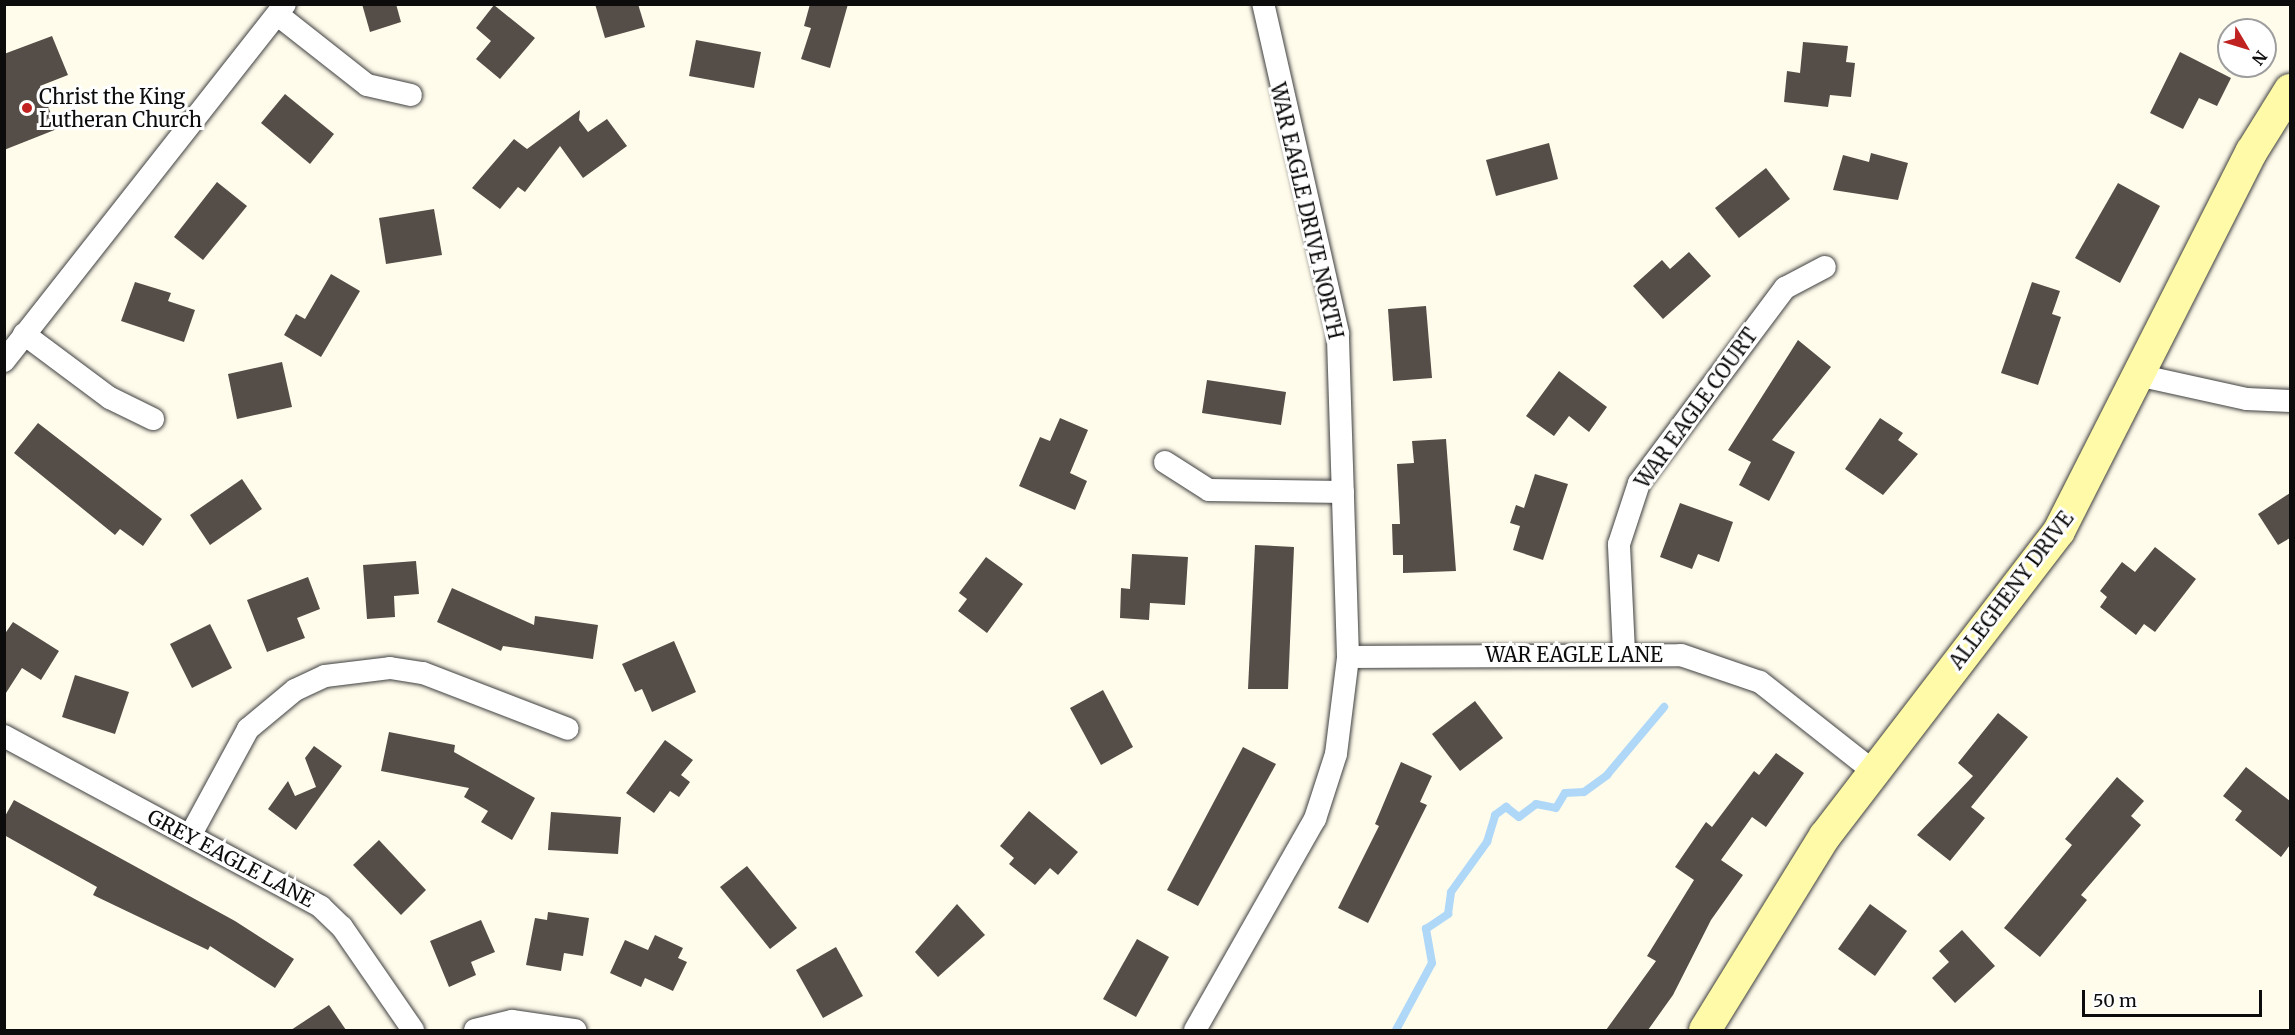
<!DOCTYPE html>
<style>
body{margin:0}
#map{position:relative;width:2295px;height:1035px;overflow:hidden;background:#fffcec;font-family:Merriweather,serif}
div>[style]{position:absolute}
[style*='--x']{left:calc(var(--x)*1px);top:calc(var(--y)*1px);width:calc(var(--w)*1px);rotate:calc(var(--a)*1deg)}
.stream>*{height:8px;margin:-4px;padding:0 4px;transform-origin:4px;border-radius:4px;background:#afd8f8}
.building>*{inset:0;background:#554e48}
.roads{filter:drop-shadow(0 0 2px #3f3f3f) drop-shadow(0 0 2px #3f3f3f)}
.street>*{height:22px;margin:-11px;padding:0 11px;transform-origin:11px;border-radius:11px;background:#fff}
.secondary>*{height:32px;margin:-16px;padding:0 16px;transform-origin:16px;border-radius:16px;background:#fffaa7}
.dots>*{width:16px;height:16px;translate:-50% -50%;box-sizing:border-box;border:3px solid #fff;border-radius:50%}
span{translate:-50% -50%;white-space:nowrap;text-align:center;line-height:1.15;-webkit-text-stroke:6px #fff;paint-order:stroke}
.poi-label{font-size:20px;color:#0c0c0c}
.left{translate:0 -50%;text-align:left}
.street-label{font-size:20px;color:#0c0c0c}
.frame{position:absolute;inset:0;border:6px solid #0c0c0c;pointer-events:none}
.north{position:absolute;left:2217px;top:18px;width:60px;height:60px;box-sizing:border-box;background:#fff;border:2px solid #9e9e9e;border-radius:50%;rotate:128deg;font-size:16px;font-weight:700;line-height:24px;text-align:center;color:#0c0c0c}
.north::after{content:'';display:block;margin:auto;width:21px;height:27px;background:#c02221;clip-path:polygon(50% 0,100% 100%,50% 72%,0 100%)}
.scale{position:absolute;left:2082px;top:990px;width:180px;height:27px;box-sizing:border-box;border:3px solid #0c0c0c;border-top:0;padding-left:8px;font-size:18px;line-height:21px;white-space:nowrap;color:#0c0c0c;-webkit-text-stroke:4px #fff;paint-order:stroke}
</style>
<div id="map">
<div class="stream">
<i style="--x:1396;--y:1030;--w:76;--a:-61.8"></i>
<i style="--x:1432;--y:963;--w:35;--a:-100"></i>
<i style="--x:1426;--y:929;--w:27;--a:-34"></i>
<i style="--x:1448;--y:914;--w:22;--a:-82"></i>
<i style="--x:1451;--y:892;--w:62;--a:-54.2"></i>
<i style="--x:1487;--y:842;--w:28;--a:-73"></i>
<i style="--x:1495;--y:815;--w:14;--a:-36"></i>
<i style="--x:1506;--y:807;--w:16;--a:38"></i>
<i style="--x:1519;--y:817;--w:21;--a:-37"></i>
<i style="--x:1536;--y:804;--w:20;--a:11"></i>
<i style="--x:1556;--y:808;--w:17;--a:-59"></i>
<i style="--x:1565;--y:793;--w:19;--a:-3"></i>
<i style="--x:1584;--y:792;--w:29;--a:-36"></i>
<i style="--x:1607;--y:775;--w:89;--a:-50"></i>
</div>
<div class="building">
<i style="clip-path:polygon(362px 4px,396px 4px,401px 22px,370px 32px)"></i>
<i style="clip-path:polygon(595px 4px,638px 4px,645px 27px,605px 38px)"></i>
<i style="clip-path:polygon(810px 4px,848px 4px,830px 68px,801px 59px,811px 28px,804px 26px)"></i>
<i style="clip-path:polygon(494px 5px,535px 38px,500px 79px,476px 59px,491px 41px,476px 28px)"></i>
<i style="clip-path:polygon(52px 36px,68px 75px,40px 86px,57px 129px,4px 150px,4px 54px)"></i>
<i style="clip-path:polygon(696px 40px,761px 52px,754px 88px,689px 76px)"></i>
<i style="clip-path:polygon(1803px 42px,1848px 46px,1846px 62px,1855px 63px,1851px 97px,1830px 95px,1828px 107px,1784px 102px,1787px 71px,1800px 73px)"></i>
<i style="clip-path:polygon(2180px 52px,2231px 78px,2217px 106px,2199px 98px,2183px 129px,2150px 113px)"></i>
<i style="clip-path:polygon(285px 94px,334px 134px,310px 164px,261px 123px)"></i>
<i style="clip-path:polygon(580px 110px,579px 120px,588px 132px,607px 119px,627px 146px,583px 178px,560px 146px,525px 192px,518px 187px,500px 209px,472px 188px,514px 139px,527px 149px)"></i>
<i style="clip-path:polygon(1549px 143px,1558px 179px,1496px 196px,1486px 160px)"></i>
<i style="clip-path:polygon(1871px 153px,1908px 163px,1898px 200px,1833px 190px,1843px 155px,1869px 162px)"></i>
<i style="clip-path:polygon(1766px 168px,1790px 199px,1739px 238px,1715px 208px)"></i>
<i style="clip-path:polygon(217px 182px,247px 206px,203px 260px,174px 237px)"></i>
<i style="clip-path:polygon(2118px 183px,2160px 206px,2120px 283px,2075px 258px)"></i>
<i style="clip-path:polygon(434px 209px,442px 255px,386px 264px,379px 218px)"></i>
<i style="clip-path:polygon(1689px 252px,1711px 276px,1663px 319px,1633px 286px,1662px 260px,1670px 269px)"></i>
<i style="clip-path:polygon(331px 274px,360px 291px,321px 357px,284px 335px,296px 314px,305px 319px)"></i>
<i style="clip-path:polygon(135px 282px,171px 293px,168px 301px,195px 310px,184px 342px,121px 321px)"></i>
<i style="clip-path:polygon(2032px 282px,2060px 291px,2052px 314px,2061px 317px,2038px 385px,2001px 373px)"></i>
<i style="clip-path:polygon(1426px 306px,1432px 378px,1393px 381px,1388px 309px)"></i>
<i style="clip-path:polygon(1798px 340px,1831px 367px,1772px 440px,1795px 452px,1769px 501px,1739px 485px,1751px 462px,1728px 450px)"></i>
<i style="clip-path:polygon(282px 362px,292px 407px,237px 419px,228px 374px)"></i>
<i style="clip-path:polygon(1559px 371px,1607px 407px,1589px 432px,1569px 416px,1554px 436px,1526px 416px)"></i>
<i style="clip-path:polygon(1207px 380px,1286px 392px,1281px 425px,1202px 413px)"></i>
<i style="clip-path:polygon(1060px 418px,1088px 430px,1070px 473px,1087px 481px,1075px 510px,1019px 486px,1040px 437px,1050px 441px)"></i>
<i style="clip-path:polygon(1880px 418px,1903px 433px,1898px 440px,1918px 454px,1883px 495px,1845px 469px)"></i>
<i style="clip-path:polygon(38px 423px,162px 519px,143px 546px,120px 529px,115px 535px,14px 453px)"></i>
<i style="clip-path:polygon(1446px 439px,1456px 571px,1403px 573px,1403px 555px,1393px 555px,1392px 524px,1400px 524px,1397px 464px,1414px 463px,1412px 441px)"></i>
<i style="clip-path:polygon(1535px 474px,1568px 484px,1543px 560px,1513px 550px,1520px 526px,1510px 523px,1516px 505px,1524px 508px)"></i>
<i style="clip-path:polygon(242px 479px,262px 509px,210px 545px,190px 515px)"></i>
<i style="clip-path:polygon(2290px 493px,2290px 538px,2278px 545px,2258px 514px)"></i>
<i style="clip-path:polygon(1680px 503px,1733px 522px,1719px 562px,1698px 554px,1692px 569px,1660px 557px)"></i>
<i style="clip-path:polygon(1255px 545px,1294px 547px,1288px 689px,1248px 689px)"></i>
<i style="clip-path:polygon(2155px 547px,2196px 579px,2155px 632px,2144px 624px,2136px 635px,2100px 607px,2107px 597px,2100px 591px,2122px 562px,2135px 572px)"></i>
<i style="clip-path:polygon(1132px 554px,1188px 557px,1185px 605px,1150px 603px,1149px 620px,1120px 618px,1121px 588px,1130px 589px)"></i>
<i style="clip-path:polygon(986px 557px,1023px 584px,987px 633px,958px 611px,967px 599px,959px 593px)"></i>
<i style="clip-path:polygon(416px 561px,419px 594px,394px 596px,395px 617px,367px 619px,363px 565px)"></i>
<i style="clip-path:polygon(308px 577px,320px 609px,297px 618px,305px 638px,267px 652px,247px 600px)"></i>
<i style="clip-path:polygon(452px 588px,534px 625px,535px 616px,598px 625px,593px 659px,503px 646px,501px 651px,437px 622px)"></i>
<i style="clip-path:polygon(13px 622px,59px 651px,41px 680px,22px 668px,4px 696px,4px 635px)"></i>
<i style="clip-path:polygon(210px 624px,232px 668px,192px 688px,170px 644px)"></i>
<i style="clip-path:polygon(674px 641px,696px 692px,652px 712px,642px 689px,635px 692px,622px 664px)"></i>
<i style="clip-path:polygon(75px 675px,129px 692px,115px 734px,62px 717px)"></i>
<i style="clip-path:polygon(1103px 690px,1133px 747px,1101px 765px,1070px 708px)"></i>
<i style="clip-path:polygon(1475px 701px,1503px 738px,1460px 771px,1432px 734px)"></i>
<i style="clip-path:polygon(1998px 713px,2028px 737px,1971px 807px,1985px 818px,1950px 861px,1917px 835px,1973px 776px,1958px 763px)"></i>
<i style="clip-path:polygon(389px 732px,455px 745px,454px 752px,535px 798px,512px 840px,481px 822px,488px 811px,464px 797px,469px 788px,381px 771px)"></i>
<i style="clip-path:polygon(665px 740px,693px 760px,681px 775px,690px 782px,679px 797px,670px 791px,654px 813px,626px 793px)"></i>
<i style="clip-path:polygon(314px 746px,342px 766px,296px 830px,268px 809px,288px 781px,295px 796px,316px 787px,305px 758px)"></i>
<i style="clip-path:polygon(1243px 747px,1276px 764px,1198px 906px,1167px 890px)"></i>
<i style="clip-path:polygon(1776px 753px,1804px 773px,1766px 827px,1752px 817px,1721px 860px,1743px 875px,1711px 920px,1673px 995px,1648px 1030px,1606px 1030px,1656px 961px,1647px 956px,1694px 880px,1675px 867px,1706px 822px,1712px 827px,1754px 771px,1759px 775px)"></i>
<i style="clip-path:polygon(1401px 762px,1432px 776px,1420px 802px,1427px 805px,1368px 923px,1338px 908px,1379px 826px,1375px 824px)"></i>
<i style="clip-path:polygon(2246px 767px,2290px 801px,2290px 845px,2281px 857px,2235px 820px,2242px 811px,2223px 796px)"></i>
<i style="clip-path:polygon(2117px 777px,2144px 801px,2131px 816px,2141px 825px,2081px 895px,2087px 900px,2040px 957px,2004px 928px,2072px 845px,2065px 839px)"></i>
<i style="clip-path:polygon(14px 800px,235px 921px,294px 959px,275px 988px,210px 946px,208px 950px,93px 895px,97px 887px,4px 835px,4px 818px)"></i>
<i style="clip-path:polygon(1029px 811px,1078px 852px,1058px 875px,1050px 868px,1035px 885px,1009px 864px,1014px 858px,1000px 846px)"></i>
<i style="clip-path:polygon(551px 812px,621px 817px,618px 854px,548px 850px)"></i>
<i style="clip-path:polygon(379px 840px,426px 890px,401px 915px,353px 865px)"></i>
<i style="clip-path:polygon(747px 866px,797px 928px,770px 949px,720px 887px)"></i>
<i style="clip-path:polygon(957px 904px,985px 935px,938px 977px,915px 952px)"></i>
<i style="clip-path:polygon(1870px 904px,1907px 931px,1875px 976px,1838px 949px)"></i>
<i style="clip-path:polygon(548px 912px,589px 918px,583px 956px,564px 953px,561px 971px,526px 965px,535px 918px,547px 920px)"></i>
<i style="clip-path:polygon(481px 920px,495px 952px,471px 962px,476px 975px,449px 987px,430px 941px)"></i>
<i style="clip-path:polygon(1962px 930px,1995px 966px,1955px 1003px,1932px 978px,1949px 962px,1939px 951px)"></i>
<i style="clip-path:polygon(655px 935px,683px 948px,678px 958px,687px 962px,673px 991px,645px 978px,641px 987px,610px 973px,625px 940px,648px 950px)"></i>
<i style="clip-path:polygon(1137px 939px,1169px 957px,1136px 1017px,1103px 999px)"></i>
<i style="clip-path:polygon(836px 947px,863px 996px,823px 1018px,796px 970px)"></i>
<i style="clip-path:polygon(329px 1005px,346px 1030px,291px 1030px)"></i>
</div>
<div class="roads">
<div class="street">
<i style="--x:278;--y:15;--w:113;--a:38.2"></i>
<i style="--x:367;--y:85;--w:45;--a:12.8"></i>
<i style="--x:24;--y:334;--w:107;--a:36.7"></i>
<i style="--x:110;--y:398;--w:48;--a:26"></i>
<i style="--x:4;--y:361;--w:454;--a:-51.8"></i>
<i style="--x:2142;--y:376;--w:107;--a:12.4"></i>
<i style="--x:2247;--y:399;--w:43;--a:2.7"></i>
<i style="--x:1165;--y:462;--w:52;--a:32.5"></i>
<i style="--x:1209;--y:490;--w:134;--a:0.9"></i>
<i style="--x:1624;--y:652;--w:108;--a:-92.7"></i>
<i style="--x:1619;--y:544;--w:64;--a:-71.8"></i>
<i style="--x:1639;--y:483;--w:244;--a:-53.2"></i>
<i style="--x:1785;--y:288;--w:45;--a:-27.7"></i>
<i style="--x:1348;--y:657;--w:333;--a:-0.3"></i>
<i style="--x:1681;--y:655;--w:83;--a:18.9"></i>
<i style="--x:1760;--y:682;--w:144;--a:38.2"></i>
<i style="--x:4;--y:736;--w:360;--a:28.3"></i>
<i style="--x:321;--y:907;--w:29;--a:44"></i>
<i style="--x:342;--y:927;--w:125;--a:55.4"></i>
<i style="--x:190;--y:836;--w:122;--a:-61.5"></i>
<i style="--x:248;--y:729;--w:61;--a:-39.7"></i>
<i style="--x:295;--y:690;--w:33;--a:-25"></i>
<i style="--x:325;--y:676;--w:65;--a:-7"></i>
<i style="--x:390;--y:668;--w:33;--a:9"></i>
<i style="--x:423;--y:673;--w:155;--a:21.1"></i>
<i style="--x:475;--y:1030;--w:38;--a:-14"></i>
<i style="--x:512;--y:1021;--w:64;--a:8.1"></i>
<i style="--x:1195;--y:1030;--w:243;--a:-60.4"></i>
<i style="--x:1315;--y:819;--w:68;--a:-72.1"></i>
<i style="--x:1336;--y:754;--w:98;--a:-82.9"></i>
<i style="--x:1348;--y:657;--w:324;--a:-91.8"></i>
<i style="--x:1338;--y:333;--w:337;--a:-102.8"></i>
</div>
<div class="secondary">
<i style="--x:1705;--y:1030;--w:228;--a:-58.3"></i>
<i style="--x:1825;--y:836;--w:384;--a:-52.5"></i>
<i style="--x:2059;--y:531;--w:426;--a:-63.1"></i>
<i style="--x:2252;--y:151;--w:72;--a:-58.1"></i>
</div>
</div>
<div class="dots">
<i style="left:27px;top:108px;background:#c02221"></i>
</div>
<div class="poi-label">
<span class="left" style="left:39px;top:108px">Christ the King<br>Lutheran Church</span>
</div>
<div class="street-label">
<span style="left:1307px;top:211px;rotate:77deg">WAR EAGLE DRIVE NORTH</span>
<span style="left:1696px;top:408px;rotate:-54deg">WAR EAGLE COURT</span>
<span style="left:2011px;top:590px;rotate:-53deg">ALLEGHENY DRIVE</span>
<span style="left:1574px;top:654px">WAR EAGLE LANE</span>
<span style="left:231px;top:858px;rotate:28deg">GREY EAGLE LANE</span>
</div>
<div class="frame"></div>
<div class="north">N</div>
<div class="scale">50 m</div>
</div>
